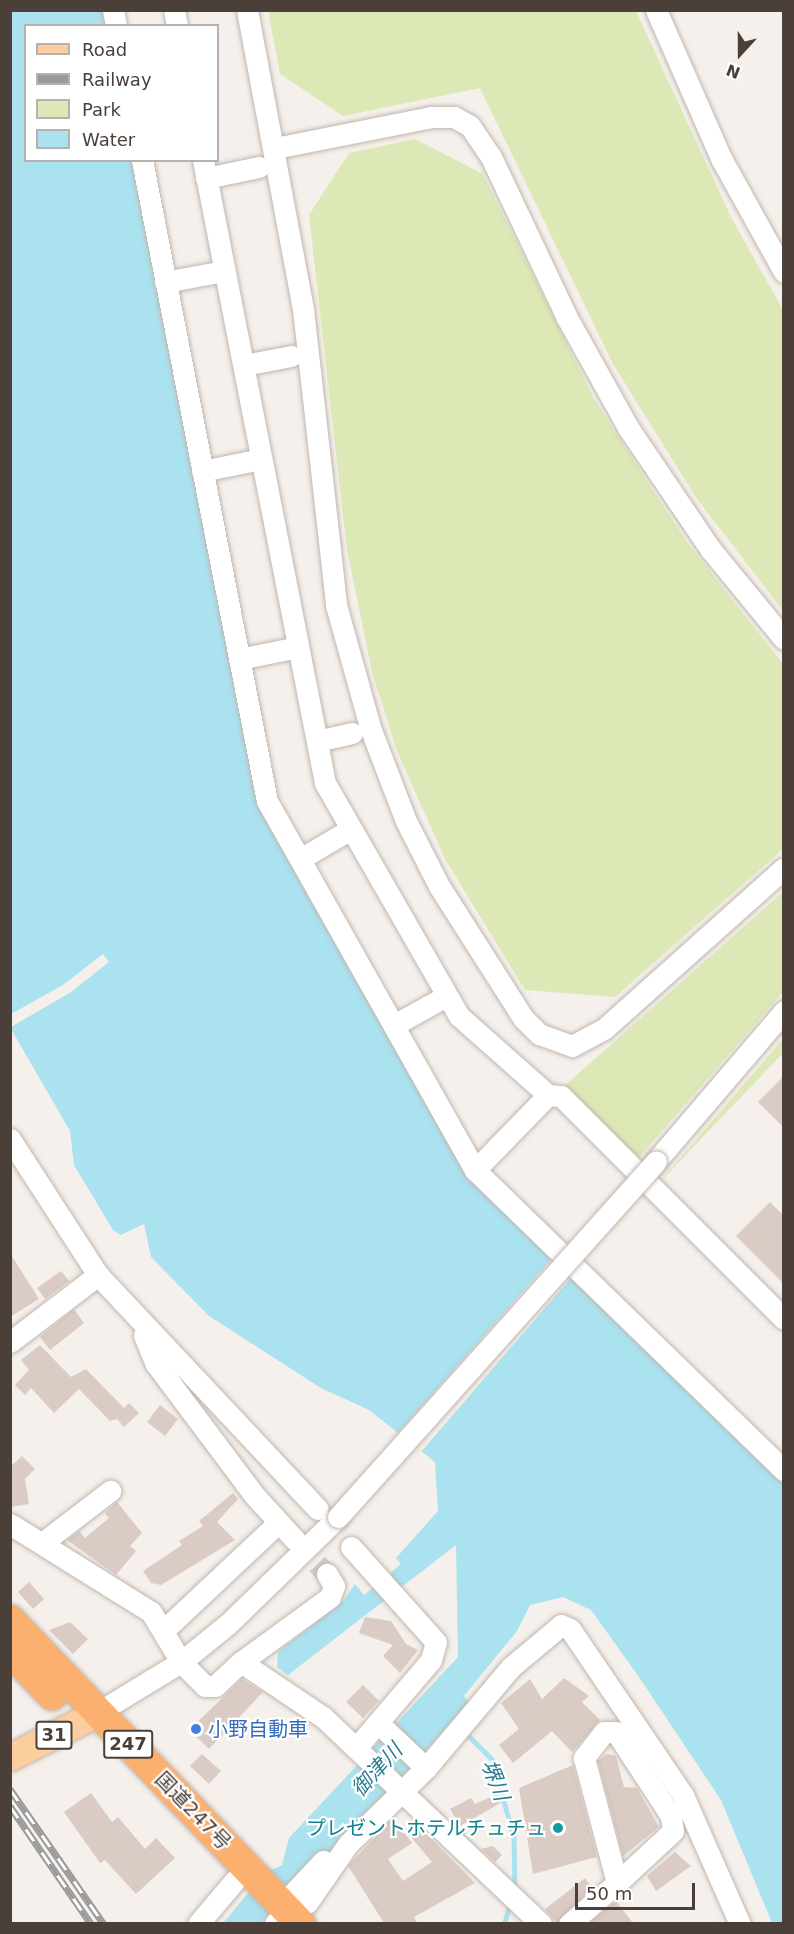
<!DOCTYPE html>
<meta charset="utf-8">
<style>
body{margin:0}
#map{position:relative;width:794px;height:1934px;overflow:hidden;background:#f5f0eb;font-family:"DejaVu Sans","Noto Sans JP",sans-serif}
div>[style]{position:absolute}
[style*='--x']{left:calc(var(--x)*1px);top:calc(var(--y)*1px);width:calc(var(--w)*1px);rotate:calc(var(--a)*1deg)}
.green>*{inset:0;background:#dce8b5}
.water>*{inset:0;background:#aae2f0}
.pier>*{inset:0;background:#f5f0eb}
.stream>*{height:4.5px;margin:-2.25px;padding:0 2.25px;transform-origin:2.25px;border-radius:2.25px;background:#aae2f0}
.building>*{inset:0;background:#daccc4}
.minor-tunnel>*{height:21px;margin-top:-10.5px;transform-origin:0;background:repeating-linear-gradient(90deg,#d3cdc7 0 21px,transparent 0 31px)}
.roads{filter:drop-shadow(0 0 2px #c1b6ae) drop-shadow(0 0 2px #c1b6ae)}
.minor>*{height:21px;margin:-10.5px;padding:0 10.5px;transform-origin:10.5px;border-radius:10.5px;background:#fff}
.major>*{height:27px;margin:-13.5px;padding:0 13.5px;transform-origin:13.5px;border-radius:13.5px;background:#fccd9d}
.highway>*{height:30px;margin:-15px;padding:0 15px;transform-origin:15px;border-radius:15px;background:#fbb070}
.rail>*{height:7px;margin-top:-3.5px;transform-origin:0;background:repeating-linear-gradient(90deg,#fff 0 14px,#999 0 28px);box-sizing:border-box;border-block:2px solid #999}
.bridges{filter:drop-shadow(0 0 2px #c1b6ae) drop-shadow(0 0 2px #c1b6ae)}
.minor-bridge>*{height:21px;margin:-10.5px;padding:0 10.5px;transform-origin:10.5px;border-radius:10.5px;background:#fff}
.dots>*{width:16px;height:16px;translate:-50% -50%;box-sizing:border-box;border:3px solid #fff;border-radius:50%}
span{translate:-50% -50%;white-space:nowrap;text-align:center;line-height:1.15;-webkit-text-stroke:4.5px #fff;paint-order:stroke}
.shield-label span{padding:2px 4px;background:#fff;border:2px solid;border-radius:4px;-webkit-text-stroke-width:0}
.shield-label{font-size:18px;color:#4a3f39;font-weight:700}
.shop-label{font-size:20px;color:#366cbe}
.left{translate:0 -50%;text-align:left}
.street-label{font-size:20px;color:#4a3f39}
.culture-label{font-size:20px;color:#0d838f}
.right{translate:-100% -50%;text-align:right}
.water-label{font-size:21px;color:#2c7e94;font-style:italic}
.frame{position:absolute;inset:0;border:12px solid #4a3f39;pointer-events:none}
.legend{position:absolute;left:24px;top:24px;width:195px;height:138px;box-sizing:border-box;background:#fff;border:2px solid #b7b2b0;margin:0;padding:8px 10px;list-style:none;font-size:18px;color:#4a3f39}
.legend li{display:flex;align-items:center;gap:12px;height:30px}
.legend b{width:30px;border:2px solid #b7b2b0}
.north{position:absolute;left:710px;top:24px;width:60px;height:60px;-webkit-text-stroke:4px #fff;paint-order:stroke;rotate:201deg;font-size:16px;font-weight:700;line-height:24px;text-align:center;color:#4a3f39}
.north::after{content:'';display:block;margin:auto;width:21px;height:27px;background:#4a3f39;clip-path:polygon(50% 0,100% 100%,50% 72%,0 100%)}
.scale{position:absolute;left:575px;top:1883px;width:120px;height:27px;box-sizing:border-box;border:3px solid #4a3f39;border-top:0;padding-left:8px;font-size:18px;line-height:21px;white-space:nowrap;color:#4a3f39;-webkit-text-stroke:4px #fff;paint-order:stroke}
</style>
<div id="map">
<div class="green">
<i style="clip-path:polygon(268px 11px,636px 11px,731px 217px,783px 310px,783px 611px,695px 496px,613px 364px,480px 88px,343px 116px,280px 74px)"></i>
<i style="clip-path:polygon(415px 139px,483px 174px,594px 399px,686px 541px,783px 664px,783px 849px,615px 997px,525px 990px,445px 859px,397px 751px,372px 672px,347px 550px,309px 215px,349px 153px)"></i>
<i style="clip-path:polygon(783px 892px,783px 992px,636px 1161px,562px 1088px)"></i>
<i style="clip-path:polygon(783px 1039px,783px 1053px,657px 1185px)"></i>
</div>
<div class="water">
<i style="clip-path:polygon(10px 11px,104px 11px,107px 25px,26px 26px,26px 160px,134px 161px,261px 806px,467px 1170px,783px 1480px,783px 1923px,772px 1923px,721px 1800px,639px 1677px,591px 1610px,563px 1597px,530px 1605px,517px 1631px,464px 1696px,469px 1702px,380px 1803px,261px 1923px,223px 1923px,265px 1873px,282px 1865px,289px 1838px,458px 1657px,456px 1545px,288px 1675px,277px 1667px,278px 1652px,343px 1601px,355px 1584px,364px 1595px,401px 1564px,396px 1558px,438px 1511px,435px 1462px,369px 1410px,321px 1388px,209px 1316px,151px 1257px,144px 1224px,121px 1235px,113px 1230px,74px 1165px,70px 1131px,11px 1029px)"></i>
</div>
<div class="pier">
<i style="clip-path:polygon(103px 954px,109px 962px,71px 992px,11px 1027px,11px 1014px,63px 985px)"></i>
<i style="clip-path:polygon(557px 1253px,576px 1272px,420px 1453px,397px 1434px)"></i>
</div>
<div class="stream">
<i style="--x:465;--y:1732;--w:38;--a:45"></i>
<i style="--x:492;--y:1759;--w:81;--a:74.2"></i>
<i style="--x:514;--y:1837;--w:52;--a:88.9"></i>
<i style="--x:504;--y:1924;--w:22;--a:-74"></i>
</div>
<div class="building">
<i style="clip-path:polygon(783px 1077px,783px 1127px,758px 1102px)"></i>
<i style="clip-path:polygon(770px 1202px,783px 1215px,783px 1283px,736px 1236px)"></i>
<i style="clip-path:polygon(10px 1253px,39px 1299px,10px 1317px)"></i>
<i style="clip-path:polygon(61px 1271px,69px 1281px,45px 1299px,37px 1288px)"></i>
<i style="clip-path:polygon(74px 1309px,84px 1323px,50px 1350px,40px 1337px)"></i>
<i style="clip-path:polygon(40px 1345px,71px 1377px,86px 1369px,124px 1408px,129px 1403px,139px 1413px,124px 1427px,117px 1419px,110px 1421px,79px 1389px,54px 1413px,31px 1388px,25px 1395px,15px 1385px,29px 1370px,21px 1360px)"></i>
<i style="clip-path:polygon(160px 1405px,178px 1419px,165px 1436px,147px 1422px)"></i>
<i style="clip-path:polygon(22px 1456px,35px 1469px,25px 1479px,29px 1504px,10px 1507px,10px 1467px)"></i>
<i style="clip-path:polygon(233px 1493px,238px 1499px,217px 1522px,235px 1540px,161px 1585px,151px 1583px,143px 1571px,182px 1545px,179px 1541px,203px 1526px,199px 1521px)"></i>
<i style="clip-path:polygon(117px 1502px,142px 1533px,130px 1546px,136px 1551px,116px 1575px,67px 1540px,79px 1531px,85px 1538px,109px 1518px,105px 1513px)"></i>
<i style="clip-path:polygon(29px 1582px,44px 1599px,33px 1609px,18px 1592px)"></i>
<i style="clip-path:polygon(365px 1617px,391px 1621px,406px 1644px,418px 1650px,400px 1673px,383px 1656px,393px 1645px,359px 1633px)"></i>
<i style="clip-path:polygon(70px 1622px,88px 1639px,73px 1654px,49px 1630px)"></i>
<i style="clip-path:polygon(564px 1678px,589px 1696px,582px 1702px,600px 1720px,572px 1752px,552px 1731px,513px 1763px,499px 1745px,519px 1729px,501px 1703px,530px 1679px,542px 1699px)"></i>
<i style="clip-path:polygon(242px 1679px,263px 1692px,209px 1749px,189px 1730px)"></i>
<i style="clip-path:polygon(363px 1685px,379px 1701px,363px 1718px,346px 1702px)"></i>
<i style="clip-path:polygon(202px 1754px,221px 1771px,209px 1784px,190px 1766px)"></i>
<i style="clip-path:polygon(607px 1754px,616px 1756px,624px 1787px,637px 1788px,659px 1827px,623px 1856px,598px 1761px)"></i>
<i style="clip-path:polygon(573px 1765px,597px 1857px,533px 1874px,519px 1788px)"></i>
<i style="clip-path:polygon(91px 1793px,112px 1822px,118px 1817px,145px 1849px,156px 1838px,175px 1858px,136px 1894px,105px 1860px,100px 1863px,64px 1812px)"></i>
<i style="clip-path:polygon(500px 1793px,504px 1801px,460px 1826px,450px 1809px,471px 1798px,475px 1804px)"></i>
<i style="clip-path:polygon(393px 1818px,412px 1843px,388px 1859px,403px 1881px,432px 1862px,410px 1836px,421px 1828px,475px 1883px,414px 1917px,417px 1923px,384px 1923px,348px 1866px)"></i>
<i style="clip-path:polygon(493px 1846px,502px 1855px,495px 1862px,481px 1849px)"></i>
<i style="clip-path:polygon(675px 1852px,691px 1866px,656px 1891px,647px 1876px)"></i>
<i style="clip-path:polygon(585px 1878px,592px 1888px,557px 1923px,545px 1909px)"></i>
<i style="clip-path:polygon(616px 1901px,633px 1923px,589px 1923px)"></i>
</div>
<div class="minor-tunnel">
<i style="--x:296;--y:1541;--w:45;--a:46.8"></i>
</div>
<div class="roads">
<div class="minor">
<i style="--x:113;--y:10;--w:16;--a:79"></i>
<i style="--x:174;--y:10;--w:16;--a:79"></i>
<i style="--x:247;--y:10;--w:304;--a:79.4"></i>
<i style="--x:303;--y:309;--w:298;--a:83.6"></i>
<i style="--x:336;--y:605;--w:130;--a:74.4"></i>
<i style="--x:371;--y:730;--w:97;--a:69"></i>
<i style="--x:406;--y:821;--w:73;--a:63.1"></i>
<i style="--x:439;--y:886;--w:156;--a:57.5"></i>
<i style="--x:523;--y:1018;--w:23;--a:45"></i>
<i style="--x:539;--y:1034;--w:35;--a:20"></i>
<i style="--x:572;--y:1046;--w:36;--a:-28"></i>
<i style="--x:604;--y:1029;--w:241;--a:-41.8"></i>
<i style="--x:656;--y:10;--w:164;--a:66.3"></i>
<i style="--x:722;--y:160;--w:128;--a:61"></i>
<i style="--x:275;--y:148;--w:159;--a:-11.2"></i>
<i style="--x:431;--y:117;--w:23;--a:0"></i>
<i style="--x:454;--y:117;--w:18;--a:29"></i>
<i style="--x:470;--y:126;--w:37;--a:56"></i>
<i style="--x:491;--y:157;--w:176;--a:64.7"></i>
<i style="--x:566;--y:316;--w:129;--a:60.9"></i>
<i style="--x:629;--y:429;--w:146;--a:55.9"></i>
<i style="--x:711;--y:550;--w:115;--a:50.6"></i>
<i style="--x:142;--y:160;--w:653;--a:78.97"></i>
<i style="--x:267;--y:801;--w:424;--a:60.6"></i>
<i style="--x:475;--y:1170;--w:431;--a:44.2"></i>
<i style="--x:203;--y:160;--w:635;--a:78.92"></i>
<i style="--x:325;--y:783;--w:269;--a:60.1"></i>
<i style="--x:459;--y:1016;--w:119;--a:41.6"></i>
<i style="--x:548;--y:1095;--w:13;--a:4"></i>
<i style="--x:561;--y:1096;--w:315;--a:45"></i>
<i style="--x:206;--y:178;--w:54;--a:-11.7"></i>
<i style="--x:165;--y:282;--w:60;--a:-10.6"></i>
<i style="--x:244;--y:365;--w:48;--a:-10.8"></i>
<i style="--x:202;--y:471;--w:60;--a:-11.5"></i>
<i style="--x:239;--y:659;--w:60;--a:-11.5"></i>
<i style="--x:317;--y:741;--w:36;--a:-13"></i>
<i style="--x:300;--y:859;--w:59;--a:-30.5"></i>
<i style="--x:394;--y:1025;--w:60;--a:-29.1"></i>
<i style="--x:10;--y:1139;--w:162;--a:57.1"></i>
<i style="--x:98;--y:1275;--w:321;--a:46.8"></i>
<i style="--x:656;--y:1161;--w:197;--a:-49.5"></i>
<i style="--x:475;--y:1170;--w:105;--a:-45.8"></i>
<i style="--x:144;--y:1335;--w:31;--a:68"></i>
<i style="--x:156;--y:1364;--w:164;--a:53.2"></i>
<i style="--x:254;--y:1495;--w:62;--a:47.6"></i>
<i style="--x:10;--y:1342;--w:111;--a:-37.3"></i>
<i style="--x:10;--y:1524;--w:166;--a:32"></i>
<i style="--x:151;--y:1612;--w:58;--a:59"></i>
<i style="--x:181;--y:1662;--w:34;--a:45"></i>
<i style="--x:205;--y:1686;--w:10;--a:0"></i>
<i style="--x:215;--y:1686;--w:35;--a:-43"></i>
<i style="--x:241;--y:1662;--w:99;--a:33.9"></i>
<i style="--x:323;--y:1717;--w:301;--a:43.5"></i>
<i style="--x:42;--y:1543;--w:86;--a:-37.4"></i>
<i style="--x:351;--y:1547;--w:127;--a:48.2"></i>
<i style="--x:436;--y:1642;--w:19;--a:106"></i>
<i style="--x:431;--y:1660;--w:114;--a:130.4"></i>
<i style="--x:165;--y:1629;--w:155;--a:-43.2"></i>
<i style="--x:241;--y:1662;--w:110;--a:-36.1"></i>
<i style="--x:330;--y:1597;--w:12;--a:-70"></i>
<i style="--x:334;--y:1586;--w:14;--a:-120"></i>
<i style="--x:97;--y:1713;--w:98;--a:-31.3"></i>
<i style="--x:181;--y:1662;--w:60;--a:-39"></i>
<i style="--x:228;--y:1624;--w:153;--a:-44.2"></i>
<i style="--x:378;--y:1723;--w:66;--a:43.2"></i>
<i style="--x:307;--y:1903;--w:72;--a:-55.2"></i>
<i style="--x:348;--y:1844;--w:109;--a:-44.3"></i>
<i style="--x:426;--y:1768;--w:132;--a:-49.9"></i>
<i style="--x:511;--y:1667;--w:65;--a:-40"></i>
<i style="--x:561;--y:1625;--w:10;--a:24"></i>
<i style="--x:570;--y:1629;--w:201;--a:55.8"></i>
<i style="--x:683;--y:1795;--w:141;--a:66.2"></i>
<i style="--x:283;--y:1904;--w:59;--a:-47.1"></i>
<i style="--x:198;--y:1924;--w:57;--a:-49.9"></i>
<i style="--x:275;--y:1924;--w:2;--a:-63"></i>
<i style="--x:569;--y:1924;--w:63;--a:-40.5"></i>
<i style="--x:617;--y:1883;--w:76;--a:-42.9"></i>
<i style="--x:673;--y:1831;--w:15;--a:-98"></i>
<i style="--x:671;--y:1816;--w:100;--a:-123.2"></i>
<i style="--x:616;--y:1732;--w:12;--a:180"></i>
<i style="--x:604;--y:1732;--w:33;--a:128"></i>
<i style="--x:584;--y:1758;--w:129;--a:75.2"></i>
</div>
<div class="major">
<i style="--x:10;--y:1757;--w:97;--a:-26.8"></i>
</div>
<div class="highway">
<i style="--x:10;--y:1620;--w:421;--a:46.3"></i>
<i style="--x:10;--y:1651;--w:61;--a:46.3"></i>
</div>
</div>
<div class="rail">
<i style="--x:10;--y:1789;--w:165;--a:55.2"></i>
<i style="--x:10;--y:1806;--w:143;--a:55.5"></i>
</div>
<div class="bridges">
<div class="minor-bridge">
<i style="--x:338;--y:1517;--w:477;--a:-48.2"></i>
</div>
</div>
<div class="dots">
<i style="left:196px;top:1729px;background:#3f7fe0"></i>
<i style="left:558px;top:1828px;background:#0f9aa8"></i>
</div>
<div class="shield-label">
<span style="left:54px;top:1735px">31</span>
<span style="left:128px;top:1744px">247</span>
</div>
<div class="shop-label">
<span class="left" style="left:208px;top:1729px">小野自動車</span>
</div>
<div class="street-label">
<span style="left:193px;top:1811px;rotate:46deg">国道247号</span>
</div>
<div class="culture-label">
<span class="right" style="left:546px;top:1828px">プレゼントホテルチュチュ</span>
</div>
<div class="water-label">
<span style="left:377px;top:1770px;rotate:-48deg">御津川</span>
<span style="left:495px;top:1780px;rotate:69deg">堺川</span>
</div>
<div class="frame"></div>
<ul class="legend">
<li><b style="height:8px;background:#fccd9d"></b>Road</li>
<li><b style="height:8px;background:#999"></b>Railway</li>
<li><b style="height:16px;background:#dce8b5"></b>Park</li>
<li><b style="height:16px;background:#aae2f0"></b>Water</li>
</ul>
<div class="north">N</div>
<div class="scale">50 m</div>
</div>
